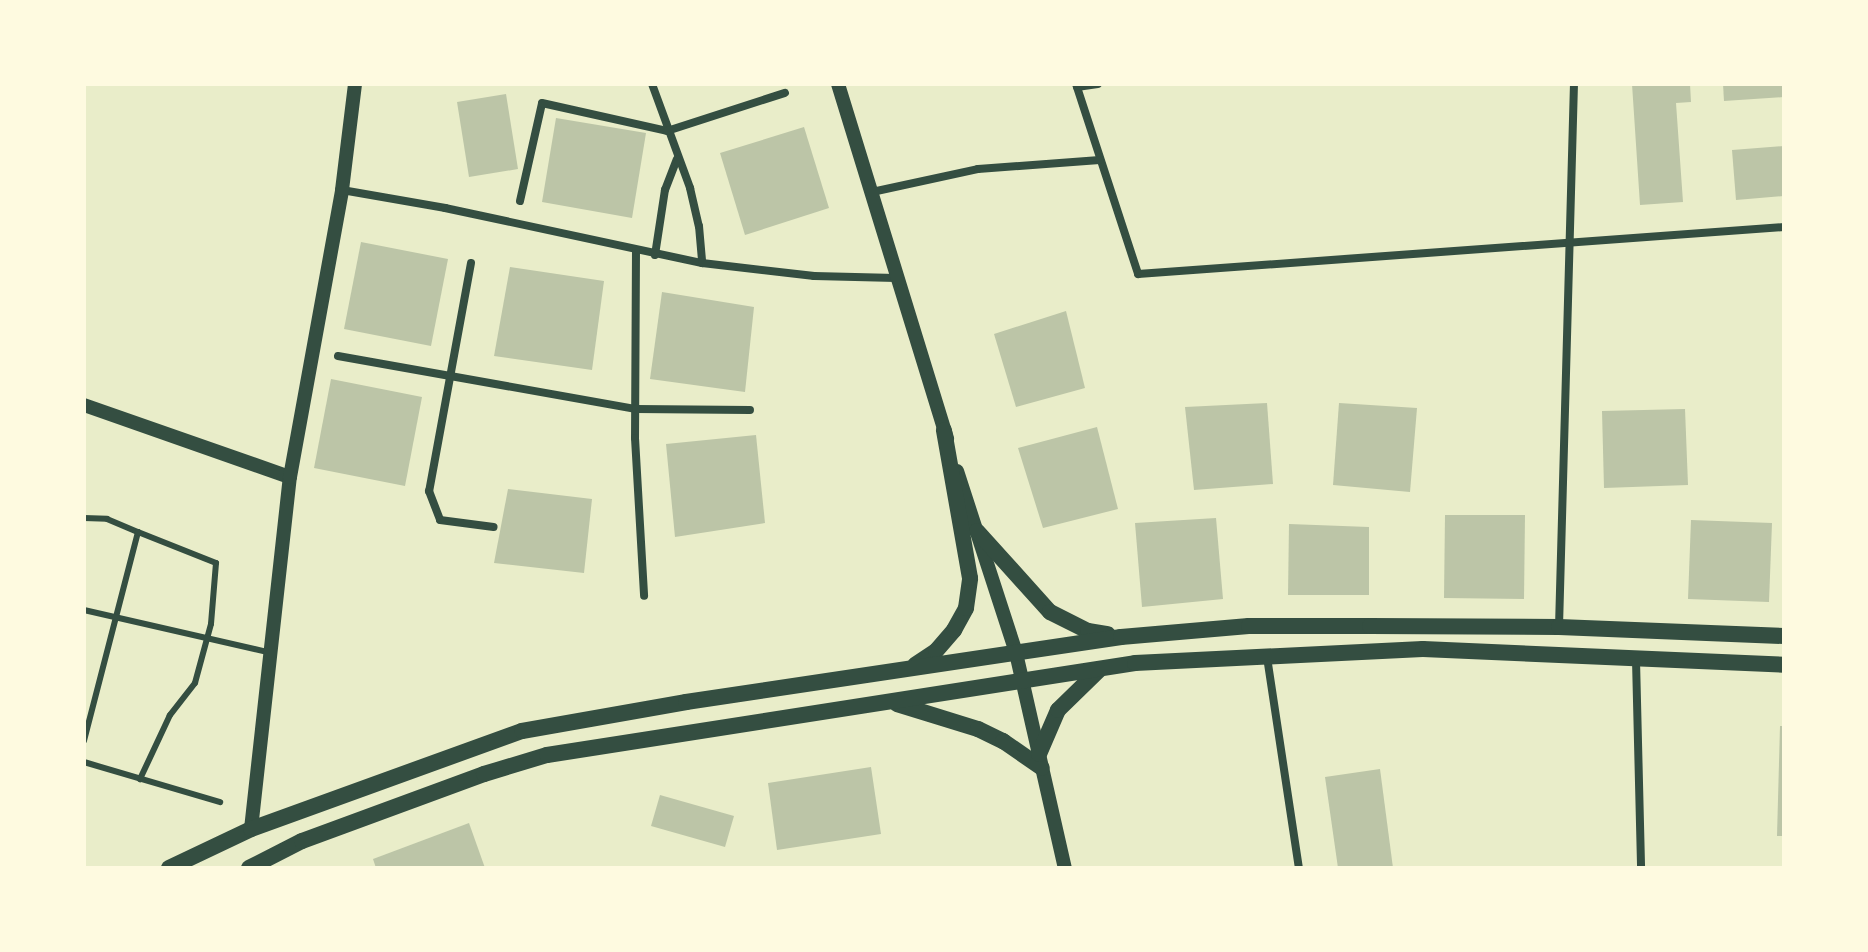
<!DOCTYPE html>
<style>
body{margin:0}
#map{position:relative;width:1868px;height:952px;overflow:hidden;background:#e9edc9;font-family:"DejaVu Sans",sans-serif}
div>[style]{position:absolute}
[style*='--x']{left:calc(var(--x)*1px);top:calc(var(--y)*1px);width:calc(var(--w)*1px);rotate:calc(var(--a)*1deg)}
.building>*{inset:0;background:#bcc5a7}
.service>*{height:6px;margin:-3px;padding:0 3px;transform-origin:3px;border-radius:3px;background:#344e41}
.minor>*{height:8px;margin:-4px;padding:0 4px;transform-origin:4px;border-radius:4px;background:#344e41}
.tertiary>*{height:14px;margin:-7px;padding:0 7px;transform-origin:7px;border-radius:7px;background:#344e41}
.secondary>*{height:16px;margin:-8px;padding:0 8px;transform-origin:8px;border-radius:8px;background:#344e41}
span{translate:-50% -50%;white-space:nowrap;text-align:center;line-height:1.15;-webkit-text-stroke:7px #fefae0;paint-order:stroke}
.frame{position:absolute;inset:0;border:86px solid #fefae0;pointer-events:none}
</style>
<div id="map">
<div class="building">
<i style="clip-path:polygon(1632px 84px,1690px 84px,1691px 102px,1676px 103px,1683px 202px,1640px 205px)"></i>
<i style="clip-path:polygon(1723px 84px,1784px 84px,1784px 97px,1724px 101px)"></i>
<i style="clip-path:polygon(506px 94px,518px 169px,469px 177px,457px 102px)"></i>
<i style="clip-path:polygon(556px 118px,646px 133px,632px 218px,542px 202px)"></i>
<i style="clip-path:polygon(804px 127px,829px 208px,745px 235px,720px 153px)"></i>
<i style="clip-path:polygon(1784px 146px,1784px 196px,1736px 200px,1732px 150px)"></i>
<i style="clip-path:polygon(361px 242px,448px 259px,431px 346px,344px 329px)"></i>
<i style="clip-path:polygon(510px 267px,604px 281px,592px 370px,494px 356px)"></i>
<i style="clip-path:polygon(662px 292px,754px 307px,745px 392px,650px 379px)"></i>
<i style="clip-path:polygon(1066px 311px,1085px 388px,1016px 407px,994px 334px)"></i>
<i style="clip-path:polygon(331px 379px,422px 397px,405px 486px,314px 468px)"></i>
<i style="clip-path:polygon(1267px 403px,1273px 484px,1194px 490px,1185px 407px)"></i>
<i style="clip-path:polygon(1339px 403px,1417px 408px,1410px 492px,1333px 485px)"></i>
<i style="clip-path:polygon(1685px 409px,1688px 485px,1604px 488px,1602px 411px)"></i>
<i style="clip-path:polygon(1097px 427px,1118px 509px,1043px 528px,1018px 448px)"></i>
<i style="clip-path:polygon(756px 435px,765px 523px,675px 537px,666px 444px)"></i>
<i style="clip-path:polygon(508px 489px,592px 499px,584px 573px,494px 563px)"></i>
<i style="clip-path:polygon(1445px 515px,1525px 515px,1524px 599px,1444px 598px)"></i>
<i style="clip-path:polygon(1216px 518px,1223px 599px,1142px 607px,1135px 523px)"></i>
<i style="clip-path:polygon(1691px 520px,1772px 523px,1769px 602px,1688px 599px)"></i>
<i style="clip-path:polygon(1289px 524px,1369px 527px,1369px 595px,1288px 595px)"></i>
<i style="clip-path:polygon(1780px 726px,1784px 726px,1784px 836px,1777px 836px)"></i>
<i style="clip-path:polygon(871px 767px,881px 834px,777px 850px,768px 783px)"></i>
<i style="clip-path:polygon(1380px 769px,1393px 868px,1338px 868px,1325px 777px)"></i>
<i style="clip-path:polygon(660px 795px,734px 816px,725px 847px,651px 826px)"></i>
<i style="clip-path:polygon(469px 823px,485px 868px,376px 868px,373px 859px)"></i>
</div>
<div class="service">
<i style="--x:84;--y:518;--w:23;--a:2"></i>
<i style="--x:107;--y:519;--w:34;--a:23"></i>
<i style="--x:138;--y:532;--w:216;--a:104.5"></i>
<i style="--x:138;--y:532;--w:84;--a:21.7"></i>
<i style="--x:216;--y:563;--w:61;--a:94.7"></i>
<i style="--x:211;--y:624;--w:61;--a:105.2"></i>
<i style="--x:195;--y:683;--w:41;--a:128"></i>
<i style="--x:170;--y:715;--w:71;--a:115.1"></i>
<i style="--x:84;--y:610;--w:192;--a:12.9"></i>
<i style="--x:84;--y:762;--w:142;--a:16.4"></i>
</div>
<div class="minor">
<i style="--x:652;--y:84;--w:111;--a:69.9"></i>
<i style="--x:690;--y:188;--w:39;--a:77"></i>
<i style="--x:699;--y:226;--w:37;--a:85"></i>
<i style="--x:1076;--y:84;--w:200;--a:71.9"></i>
<i style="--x:1138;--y:274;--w:648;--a:-4.16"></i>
<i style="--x:1077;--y:87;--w:21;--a:-8"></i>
<i style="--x:342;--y:190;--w:105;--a:9.9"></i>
<i style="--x:445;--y:208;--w:263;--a:12.1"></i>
<i style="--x:702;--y:263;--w:113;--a:6.6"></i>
<i style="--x:814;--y:276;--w:82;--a:1.4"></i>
<i style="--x:872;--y:192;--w:108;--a:-12.2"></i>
<i style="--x:978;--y:169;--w:122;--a:-4.2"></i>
<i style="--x:520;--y:201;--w:100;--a:-77.3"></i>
<i style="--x:542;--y:103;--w:128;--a:12.6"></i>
<i style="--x:667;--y:131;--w:124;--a:-17.9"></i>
<i style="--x:636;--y:251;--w:187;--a:90.3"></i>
<i style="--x:635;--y:438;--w:158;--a:86.7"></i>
<i style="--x:655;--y:255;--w:66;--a:-81.3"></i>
<i style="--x:665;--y:190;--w:33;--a:-69"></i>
<i style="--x:471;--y:263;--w:232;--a:100.4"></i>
<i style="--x:429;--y:491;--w:31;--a:69"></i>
<i style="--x:440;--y:520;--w:54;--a:7.4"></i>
<i style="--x:338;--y:356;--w:303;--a:10.1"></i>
<i style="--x:636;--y:409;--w:114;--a:0.5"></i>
<i style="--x:1559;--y:627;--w:543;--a:-88.42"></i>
<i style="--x:1267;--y:657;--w:213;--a:81.4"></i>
<i style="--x:1636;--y:660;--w:208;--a:88.6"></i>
</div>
<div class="tertiary">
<i style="--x:838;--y:84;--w:371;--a:72.9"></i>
<i style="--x:84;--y:405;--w:218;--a:19.3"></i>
<i style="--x:957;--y:471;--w:191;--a:72"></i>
<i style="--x:1016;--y:653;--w:221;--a:77.2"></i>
<i style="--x:251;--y:829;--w:354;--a:-83.7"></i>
<i style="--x:290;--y:477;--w:292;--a:-79.7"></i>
<i style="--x:342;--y:190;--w:107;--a:-83"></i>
</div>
<div class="secondary">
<i style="--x:977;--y:531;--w:109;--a:48"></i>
<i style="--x:1050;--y:612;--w:42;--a:26.6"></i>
<i style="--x:1088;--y:631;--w:20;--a:9"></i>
<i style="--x:915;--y:665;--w:25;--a:-34"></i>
<i style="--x:936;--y:651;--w:28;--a:-49"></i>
<i style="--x:954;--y:630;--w:25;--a:-61"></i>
<i style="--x:966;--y:608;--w:30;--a:-82"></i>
<i style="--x:970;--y:578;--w:150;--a:-100"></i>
<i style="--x:897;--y:704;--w:85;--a:17.2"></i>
<i style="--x:978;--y:729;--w:28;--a:26"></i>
<i style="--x:1003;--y:741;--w:47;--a:34.7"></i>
<i style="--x:1039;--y:754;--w:48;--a:-66.6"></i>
<i style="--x:1058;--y:710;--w:57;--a:-44.3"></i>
<i style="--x:169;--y:868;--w:91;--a:-25.4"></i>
<i style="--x:251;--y:829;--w:288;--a:-19.9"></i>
<i style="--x:522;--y:731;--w:167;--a:-10"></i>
<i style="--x:686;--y:702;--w:440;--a:-8.5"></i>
<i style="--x:1121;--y:637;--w:128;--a:-4.9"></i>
<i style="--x:1249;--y:626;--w:121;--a:0"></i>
<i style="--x:1370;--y:626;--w:189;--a:0.3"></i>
<i style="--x:1559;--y:627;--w:225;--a:2.3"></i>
<i style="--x:249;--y:868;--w:59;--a:-27"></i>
<i style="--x:302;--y:841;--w:194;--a:-20.2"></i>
<i style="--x:484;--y:774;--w:66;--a:-16.8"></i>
<i style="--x:547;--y:755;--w:595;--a:-8.89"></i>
<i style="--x:1135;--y:663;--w:288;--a:-2.8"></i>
<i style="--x:1423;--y:649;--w:361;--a:2.5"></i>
</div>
<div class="frame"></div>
</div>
